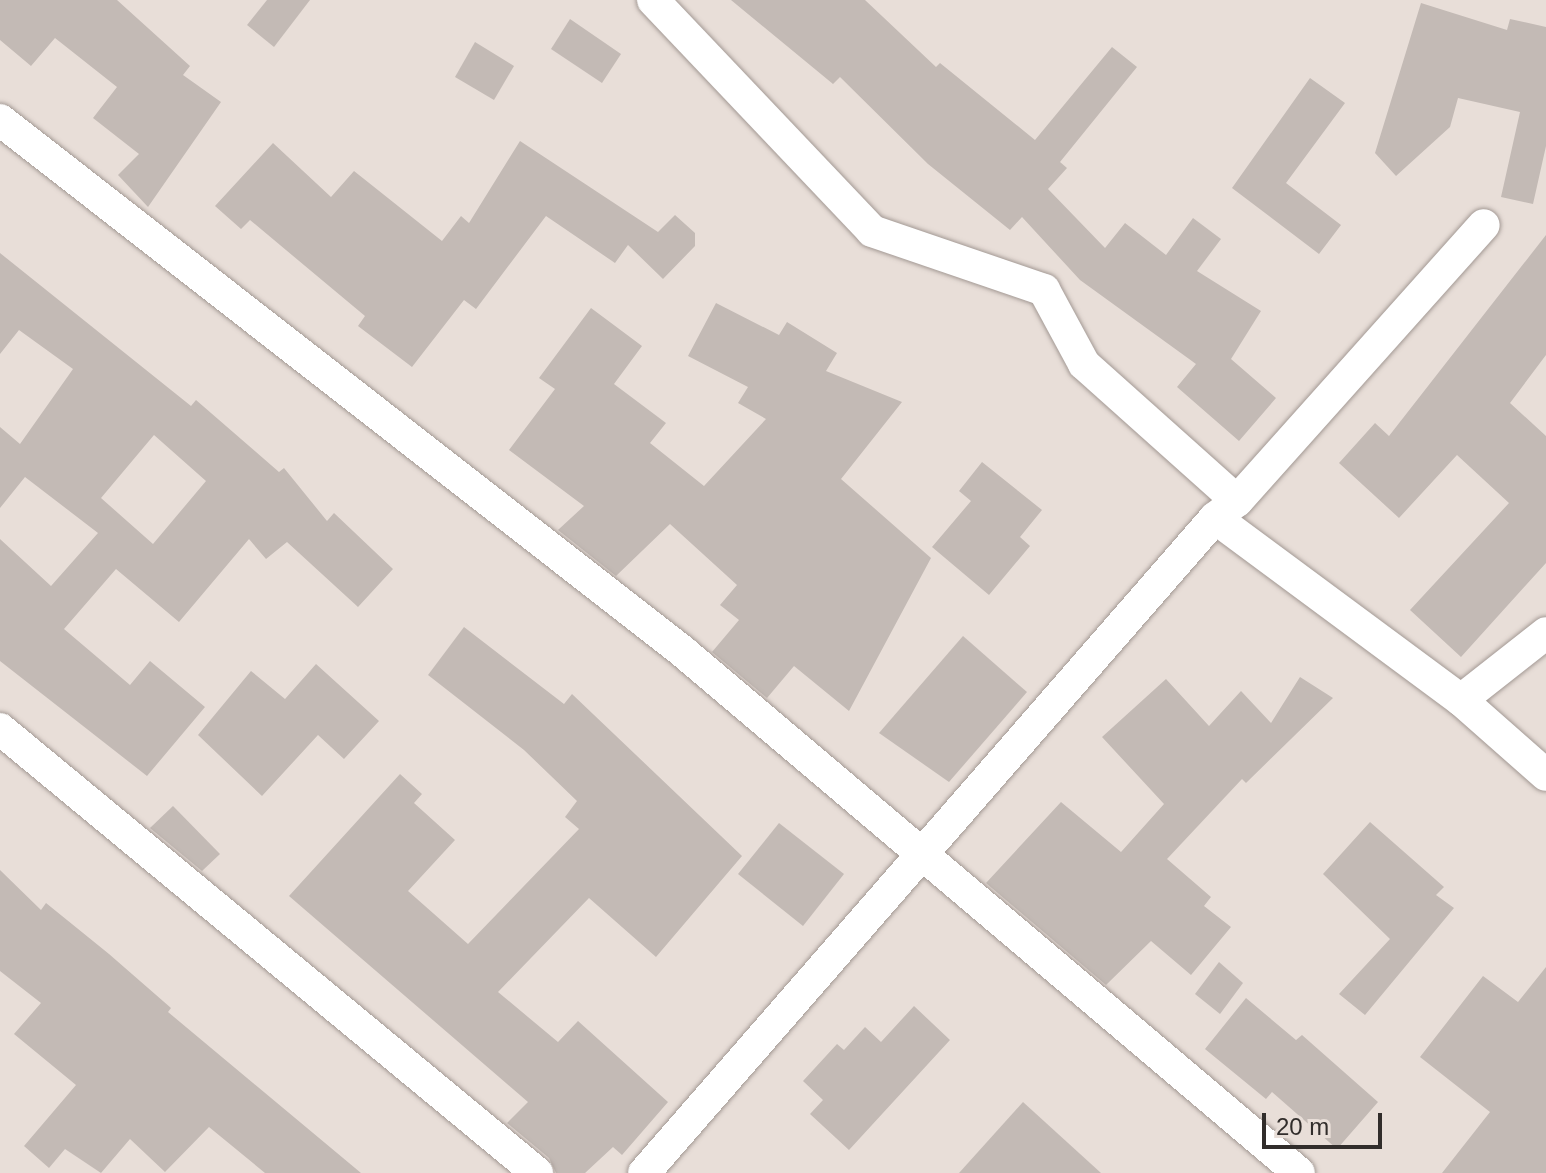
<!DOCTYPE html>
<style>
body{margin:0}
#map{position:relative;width:1546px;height:1173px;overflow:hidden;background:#e8ded8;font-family:Helvetica,sans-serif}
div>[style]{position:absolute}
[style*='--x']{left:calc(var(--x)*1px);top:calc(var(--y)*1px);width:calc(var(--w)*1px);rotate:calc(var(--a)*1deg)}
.building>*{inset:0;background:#c3bab5}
.roads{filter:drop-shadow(0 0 2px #a39994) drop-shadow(0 0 2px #a39994)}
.minor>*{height:32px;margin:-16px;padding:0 16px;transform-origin:16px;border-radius:16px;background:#fff}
span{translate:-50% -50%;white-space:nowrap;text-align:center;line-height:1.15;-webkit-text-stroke:7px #e8ded8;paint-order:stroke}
.scale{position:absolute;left:1262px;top:1113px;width:120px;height:36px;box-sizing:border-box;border:4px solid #312d2b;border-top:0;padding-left:10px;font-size:24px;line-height:28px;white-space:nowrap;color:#312d2b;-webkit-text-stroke:6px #e8ded8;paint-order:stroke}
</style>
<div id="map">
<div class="building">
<i style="clip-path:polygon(0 0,117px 0,190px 66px,183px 75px,221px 102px,148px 207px,118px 175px,139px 154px,93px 118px,117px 87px,55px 38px,31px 66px,0 40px)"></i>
<i style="clip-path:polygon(267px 0,310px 0,274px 47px,247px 25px)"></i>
<i style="clip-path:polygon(731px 0,865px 0,936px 67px,940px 63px,1035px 140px,1112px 47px,1137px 67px,1060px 162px,1067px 168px,1048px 189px,1105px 248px,1125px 223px,1166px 255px,1193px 218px,1221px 239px,1197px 271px,1261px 311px,1231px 359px,1276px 398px,1239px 441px,1177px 387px,1196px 364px,1080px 280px,1022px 217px,1010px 230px,928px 164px,840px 77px,833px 84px)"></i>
<i style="clip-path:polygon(1421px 3px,1507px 30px,1510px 19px,1546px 27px,1546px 146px,1533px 204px,1501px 197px,1520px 112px,1458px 98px,1450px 127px,1396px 176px,1375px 153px)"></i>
<i style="clip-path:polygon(570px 19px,621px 54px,602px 83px,551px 49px)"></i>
<i style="clip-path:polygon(475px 42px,514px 66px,494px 100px,455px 77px)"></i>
<i style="clip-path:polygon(1310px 78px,1345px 103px,1286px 183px,1341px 225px,1319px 254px,1232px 188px)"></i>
<i style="clip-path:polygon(520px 141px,658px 232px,675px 215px,695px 233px,695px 246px,663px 279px,628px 245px,615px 263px,546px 216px,476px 309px,464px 300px,412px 367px,358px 326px,365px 316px,250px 220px,241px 229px,215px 206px,273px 143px,331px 197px,354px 171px,442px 241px,461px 216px,469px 223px)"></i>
<i style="clip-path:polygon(1546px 235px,1546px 355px,1510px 403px,1546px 436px,1546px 563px,1461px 657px,1410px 610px,1509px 503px,1457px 455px,1399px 518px,1339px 463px,1375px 423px,1389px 436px)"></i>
<i style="clip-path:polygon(evenodd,0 253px,191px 406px,196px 400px,279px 472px,284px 468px,327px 521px,334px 513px,393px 569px,358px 607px,287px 542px,266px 559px,249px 539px,179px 622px,116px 569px,64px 629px,130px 685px,150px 661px,205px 707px,147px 776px,0 661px,0 539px,51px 586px,98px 533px,25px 477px,0 508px,0 427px,20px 444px,73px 369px,19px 330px,0 354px,0 253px,154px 435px,206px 481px,153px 544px,101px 498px,154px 435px)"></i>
<i style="clip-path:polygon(716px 303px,779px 335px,787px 322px,837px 353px,826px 371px,902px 402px,841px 479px,931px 558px,849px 711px,794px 666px,767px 698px,712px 652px,739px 620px,720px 605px,737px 585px,670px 524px,616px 576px,558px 530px,584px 506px,509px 450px,555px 389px,539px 378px,591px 308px,642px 346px,614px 384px,666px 423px,650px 443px,704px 486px,766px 419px,738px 403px,748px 387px,688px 356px)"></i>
<i style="clip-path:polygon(982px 462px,1042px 510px,1020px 537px,1030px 546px,989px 595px,932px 547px,971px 501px,959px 491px)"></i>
<i style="clip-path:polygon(464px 627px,564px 704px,572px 694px,742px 856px,656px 957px,589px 898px,498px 992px,558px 1042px,578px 1021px,668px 1102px,622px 1155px,613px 1147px,585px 1173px,556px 1173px,549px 1158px,507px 1123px,528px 1102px,289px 896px,400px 774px,422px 794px,414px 803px,455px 840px,408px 891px,468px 944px,579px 829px,565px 817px,577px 801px,524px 750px,428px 675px)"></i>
<i style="clip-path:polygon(963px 636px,1027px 692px,949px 782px,879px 733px)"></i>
<i style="clip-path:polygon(316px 664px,379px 721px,344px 759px,318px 735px,262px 796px,198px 735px,251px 671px,285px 699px)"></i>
<i style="clip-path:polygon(1300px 677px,1333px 698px,1246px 783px,1242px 779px,1167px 859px,1211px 897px,1204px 906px,1231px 927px,1191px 975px,1151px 941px,1106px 985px,986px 883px,1061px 802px,1121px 852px,1164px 804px,1102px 737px,1166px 679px,1209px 726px,1241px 691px,1271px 723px)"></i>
<i style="clip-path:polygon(173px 806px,220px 854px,202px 871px,150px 828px)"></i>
<i style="clip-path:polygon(1370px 822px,1444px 887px,1436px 895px,1454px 908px,1365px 1015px,1339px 994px,1390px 939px,1323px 874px)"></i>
<i style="clip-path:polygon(779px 823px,844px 874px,803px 926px,738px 874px)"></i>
<i style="clip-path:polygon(0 870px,41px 910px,46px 903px,109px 954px,171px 1008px,168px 1012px,361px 1173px,265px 1173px,209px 1127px,165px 1172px,130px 1139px,101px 1173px,65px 1149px,49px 1168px,24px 1146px,76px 1085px,14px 1034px,41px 1003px,0 971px)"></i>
<i style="clip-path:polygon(1219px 962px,1243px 983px,1220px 1014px,1195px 994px)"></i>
<i style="clip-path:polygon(1546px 967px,1546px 1173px,1442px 1173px,1490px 1112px,1420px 1057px,1483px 976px,1518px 1002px)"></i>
<i style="clip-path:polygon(1246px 998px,1296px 1040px,1302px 1035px,1378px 1102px,1337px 1149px,1272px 1092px,1266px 1099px,1205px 1049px)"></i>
<i style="clip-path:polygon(914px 1006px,950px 1040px,849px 1150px,810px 1114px,823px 1100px,803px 1081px,837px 1044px,844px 1050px,865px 1027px,881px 1042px)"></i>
<i style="clip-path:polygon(1023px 1102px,1101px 1173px,959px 1173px)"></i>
</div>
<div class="roads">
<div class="minor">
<i style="--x:653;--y:0;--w:318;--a:46.5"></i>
<i style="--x:872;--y:231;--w:182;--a:18.9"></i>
<i style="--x:1044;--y:290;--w:84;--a:61.6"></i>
<i style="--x:1084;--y:364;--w:205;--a:41.8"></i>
<i style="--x:0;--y:120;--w:864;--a:37.9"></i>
<i style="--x:682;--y:651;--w:808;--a:40.23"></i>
<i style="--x:1215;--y:518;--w:306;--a:36.5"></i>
<i style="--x:1461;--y:700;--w:113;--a:41.4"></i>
<i style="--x:1461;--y:700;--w:108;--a:-38.2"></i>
<i style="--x:0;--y:729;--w:697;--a:39.58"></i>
<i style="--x:644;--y:1173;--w:869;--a:-48.92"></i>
<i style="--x:1215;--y:518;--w:28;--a:-38"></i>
<i style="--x:1237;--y:501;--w:370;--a:-48.2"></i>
</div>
</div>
<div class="scale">20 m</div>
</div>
